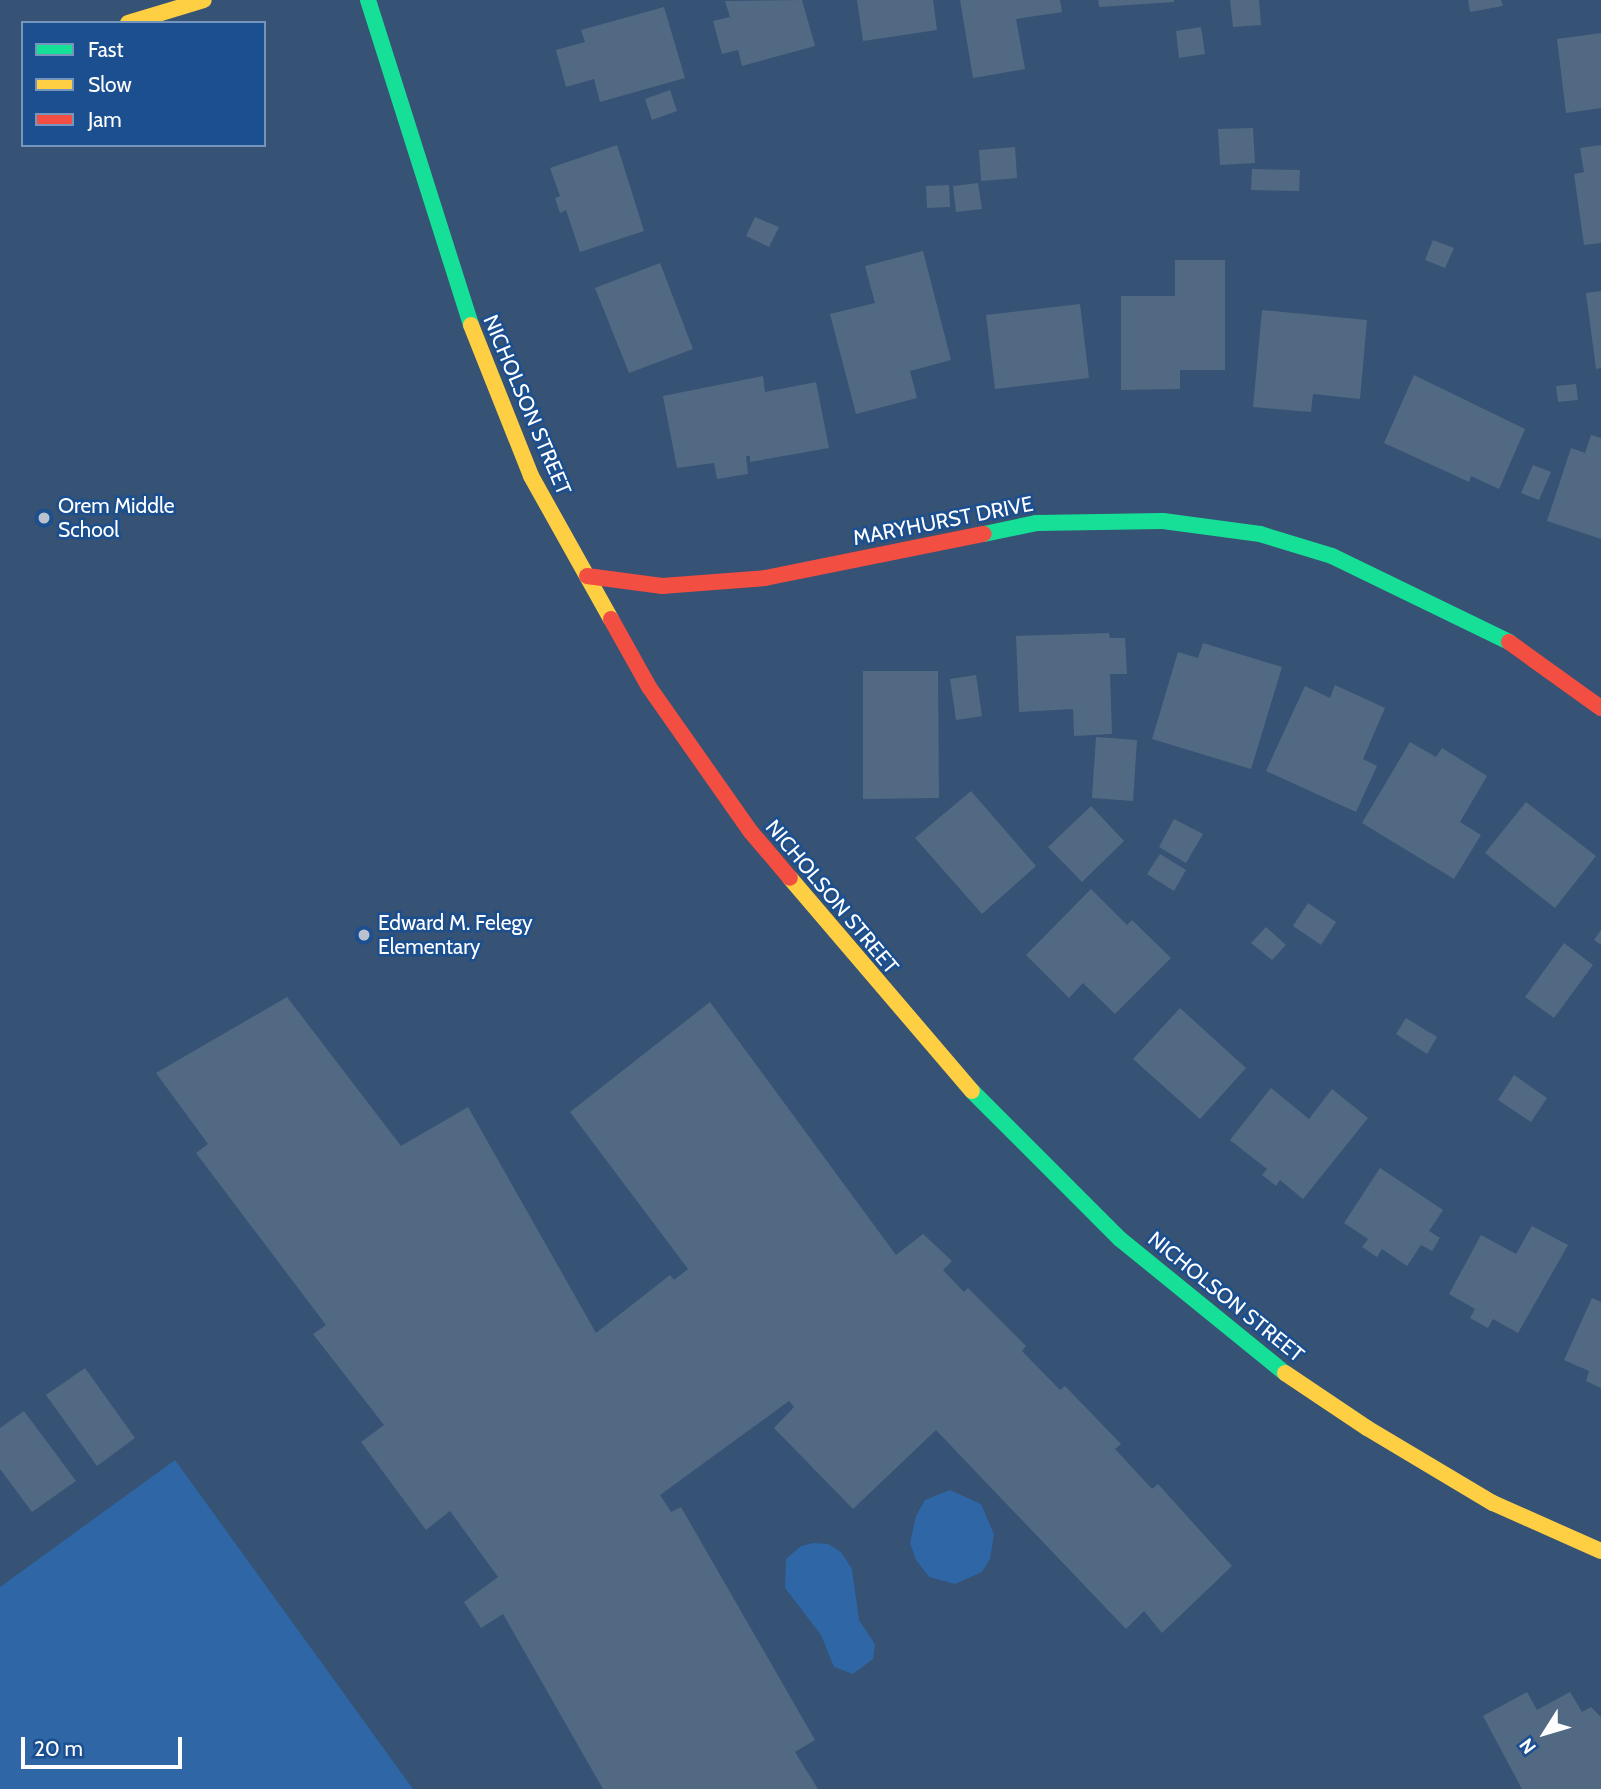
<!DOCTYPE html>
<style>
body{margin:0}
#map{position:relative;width:1601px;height:1789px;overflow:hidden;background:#365274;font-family:Cabin,sans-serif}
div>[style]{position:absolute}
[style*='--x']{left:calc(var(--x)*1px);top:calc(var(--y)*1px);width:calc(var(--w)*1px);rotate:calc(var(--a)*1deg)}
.green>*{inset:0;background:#2f66a5}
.building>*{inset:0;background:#526984}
.fast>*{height:16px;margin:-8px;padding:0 8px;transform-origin:8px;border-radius:8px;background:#16e098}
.slow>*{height:16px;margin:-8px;padding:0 8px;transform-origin:8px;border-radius:8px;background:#ffcf43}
.jam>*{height:16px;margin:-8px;padding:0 8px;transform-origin:8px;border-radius:8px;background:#f24e42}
.dots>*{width:19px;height:19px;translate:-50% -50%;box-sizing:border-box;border:4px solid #1b4f8f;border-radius:50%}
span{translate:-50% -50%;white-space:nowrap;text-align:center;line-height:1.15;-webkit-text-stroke:5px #1b4f8f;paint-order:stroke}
.street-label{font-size:21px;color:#fff}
.poi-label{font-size:21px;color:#fff}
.left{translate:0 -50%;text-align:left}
.legend{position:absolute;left:21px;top:21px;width:245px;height:126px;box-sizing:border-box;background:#1b4f8f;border:2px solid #7695bc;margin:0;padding:9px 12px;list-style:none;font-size:21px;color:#fff}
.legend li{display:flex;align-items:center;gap:14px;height:35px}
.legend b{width:35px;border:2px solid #7695bc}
.north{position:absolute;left:1510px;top:1698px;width:70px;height:70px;-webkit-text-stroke:5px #1b4f8f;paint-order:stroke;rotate:233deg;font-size:19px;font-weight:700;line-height:28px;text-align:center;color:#fff}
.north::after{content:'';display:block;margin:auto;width:24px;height:32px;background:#fff;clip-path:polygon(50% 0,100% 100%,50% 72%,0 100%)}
.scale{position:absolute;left:21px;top:1737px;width:161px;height:32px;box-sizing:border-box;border:4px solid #fff;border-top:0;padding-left:9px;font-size:21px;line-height:24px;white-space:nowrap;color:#fff;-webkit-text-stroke:5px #1b4f8f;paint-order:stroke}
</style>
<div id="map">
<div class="green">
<i style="clip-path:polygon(175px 1460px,413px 1789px,0 1789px,0 1587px)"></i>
<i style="clip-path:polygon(950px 1490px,981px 1504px,994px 1534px,990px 1559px,982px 1572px,955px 1584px,929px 1577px,916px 1560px,910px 1543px,916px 1516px,925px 1500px)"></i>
<i style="clip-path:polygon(813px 1543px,828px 1544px,841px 1552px,852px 1569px,859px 1620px,875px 1644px,873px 1659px,853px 1674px,834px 1667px,821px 1635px,785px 1588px,786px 1559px,801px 1546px)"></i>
</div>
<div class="building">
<i style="clip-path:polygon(802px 0,815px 46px,742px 66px,738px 50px,722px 54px,713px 21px,730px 17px,725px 1px)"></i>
<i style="clip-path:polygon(857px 0,933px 0,937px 30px,863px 41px)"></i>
<i style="clip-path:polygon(960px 0,1060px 0,1062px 12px,1016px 19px,1025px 69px,973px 78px)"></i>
<i style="clip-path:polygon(1098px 0,1174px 0,1174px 2px,1099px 7px)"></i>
<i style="clip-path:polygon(1230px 0,1259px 0,1261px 25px,1233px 27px)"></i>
<i style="clip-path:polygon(1468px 0,1501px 0,1503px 6px,1470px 12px)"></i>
<i style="clip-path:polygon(664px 7px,685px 78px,600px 102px,594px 79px,566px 87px,556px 50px,585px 42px,581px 30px)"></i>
<i style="clip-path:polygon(1201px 27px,1205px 54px,1179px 58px,1176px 31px)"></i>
<i style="clip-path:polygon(1601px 33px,1601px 108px,1566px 113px,1557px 39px)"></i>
<i style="clip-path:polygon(670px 90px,677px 111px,652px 120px,645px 99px)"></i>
<i style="clip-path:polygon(1253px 128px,1255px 163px,1220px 165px,1218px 129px)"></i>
<i style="clip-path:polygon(617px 145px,644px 231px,580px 252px,566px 210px,560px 213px,555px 198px,560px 196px,550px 168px)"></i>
<i style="clip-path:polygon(1601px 145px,1601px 243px,1584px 245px,1574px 174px,1584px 172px,1580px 148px)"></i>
<i style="clip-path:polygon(1015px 147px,1017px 178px,981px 181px,979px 150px)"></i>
<i style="clip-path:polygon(1252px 169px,1300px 170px,1299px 191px,1251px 190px)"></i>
<i style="clip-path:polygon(978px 183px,982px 209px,956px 212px,953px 186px)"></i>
<i style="clip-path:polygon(949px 185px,950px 207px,927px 208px,926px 186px)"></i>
<i style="clip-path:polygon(755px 217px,779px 227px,769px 247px,746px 236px)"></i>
<i style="clip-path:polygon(1433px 240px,1454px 248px,1445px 268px,1425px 260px)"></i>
<i style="clip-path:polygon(923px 251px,951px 360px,910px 371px,917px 398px,856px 414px,830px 314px,875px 303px,865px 266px)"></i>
<i style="clip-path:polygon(1175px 260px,1225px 260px,1225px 370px,1180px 370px,1180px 389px,1121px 390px,1121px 296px,1175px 296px)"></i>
<i style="clip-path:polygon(660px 263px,693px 349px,629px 373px,595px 288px)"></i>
<i style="clip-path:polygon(1601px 291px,1601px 368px,1596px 369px,1586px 293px)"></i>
<i style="clip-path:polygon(1080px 304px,1089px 378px,995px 389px,986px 315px)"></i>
<i style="clip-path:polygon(1262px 310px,1367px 320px,1360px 399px,1313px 394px,1311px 412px,1253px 407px)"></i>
<i style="clip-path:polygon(1414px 375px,1525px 429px,1499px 489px,1471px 476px,1469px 482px,1384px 443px)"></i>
<i style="clip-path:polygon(763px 376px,765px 392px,816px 382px,829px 448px,750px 462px,750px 456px,746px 456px,748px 474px,717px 479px,714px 463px,677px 468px,663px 396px)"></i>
<i style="clip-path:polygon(1576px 384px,1578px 400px,1558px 402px,1556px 386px)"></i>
<i style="clip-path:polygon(1591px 435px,1601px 438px,1601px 539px,1547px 521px,1571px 448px,1585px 453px)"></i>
<i style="clip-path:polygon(1533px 465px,1551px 472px,1539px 500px,1521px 493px)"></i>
<i style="clip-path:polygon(1109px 633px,1110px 638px,1125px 638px,1127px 674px,1110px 674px,1112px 734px,1074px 736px,1073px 709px,1019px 712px,1016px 636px)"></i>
<i style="clip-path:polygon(1203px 643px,1282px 667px,1251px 769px,1152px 739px,1178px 652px,1198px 658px)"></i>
<i style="clip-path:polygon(863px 671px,938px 671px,939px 798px,863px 799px)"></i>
<i style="clip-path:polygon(976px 675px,982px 716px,956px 720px,950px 679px)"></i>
<i style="clip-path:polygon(1335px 685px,1385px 708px,1363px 759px,1377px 766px,1356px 812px,1266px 771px,1305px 686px,1330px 698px)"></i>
<i style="clip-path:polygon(1096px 737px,1137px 740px,1133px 801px,1092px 798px)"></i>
<i style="clip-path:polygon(1410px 742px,1436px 757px,1442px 748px,1487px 776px,1460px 822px,1481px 835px,1454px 879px,1362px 823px)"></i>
<i style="clip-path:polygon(971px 791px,1036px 866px,982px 914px,915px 838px)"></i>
<i style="clip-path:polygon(1526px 802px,1596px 856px,1555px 908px,1485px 853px)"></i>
<i style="clip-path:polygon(1091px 806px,1124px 841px,1082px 882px,1048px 847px)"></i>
<i style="clip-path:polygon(1174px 819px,1203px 834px,1186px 863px,1159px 847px)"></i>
<i style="clip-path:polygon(1160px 854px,1186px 870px,1174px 891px,1147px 874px)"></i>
<i style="clip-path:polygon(1091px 889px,1127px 925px,1132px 920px,1171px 958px,1115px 1014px,1083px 983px,1069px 998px,1026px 955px)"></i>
<i style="clip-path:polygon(1308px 903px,1336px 922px,1321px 945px,1293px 926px)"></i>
<i style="clip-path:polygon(1266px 927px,1286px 945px,1272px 960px,1251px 943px)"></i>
<i style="clip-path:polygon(1601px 930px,1601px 945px,1594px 940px)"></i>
<i style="clip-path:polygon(1564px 943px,1593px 965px,1554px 1018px,1525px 997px)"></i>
<i style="clip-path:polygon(287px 997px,401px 1146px,468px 1107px,596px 1333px,670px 1275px,674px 1280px,688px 1269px,570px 1112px,710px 1002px,896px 1255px,923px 1234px,952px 1261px,943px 1270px,964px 1292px,968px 1288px,1026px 1346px,1022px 1351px,1060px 1390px,1065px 1386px,1121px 1444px,1115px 1449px,1152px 1489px,1158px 1484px,1232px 1566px,1162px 1633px,1144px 1611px,1126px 1629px,936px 1430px,853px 1509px,774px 1428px,794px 1407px,789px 1401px,660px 1495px,671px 1512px,681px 1507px,815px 1740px,795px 1752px,818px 1789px,603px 1789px,503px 1614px,481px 1628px,464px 1602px,498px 1577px,450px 1511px,426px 1530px,361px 1442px,384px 1425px,313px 1334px,326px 1325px,196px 1153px,208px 1144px,156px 1073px)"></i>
<i style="clip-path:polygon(1180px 1008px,1246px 1068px,1200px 1119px,1133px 1059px)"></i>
<i style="clip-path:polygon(1406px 1018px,1437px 1037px,1427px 1054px,1396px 1034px)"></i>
<i style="clip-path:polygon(1514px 1075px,1547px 1098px,1531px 1122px,1498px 1100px)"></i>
<i style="clip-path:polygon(1271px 1088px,1309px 1119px,1332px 1089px,1368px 1118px,1303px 1199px,1280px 1180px,1276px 1186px,1262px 1175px,1267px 1169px,1230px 1140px)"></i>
<i style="clip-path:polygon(1380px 1168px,1443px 1210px,1429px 1231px,1440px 1238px,1432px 1251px,1421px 1245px,1407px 1266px,1382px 1249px,1377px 1257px,1362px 1247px,1368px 1239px,1344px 1223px)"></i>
<i style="clip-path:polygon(1532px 1226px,1568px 1245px,1518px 1333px,1493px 1319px,1488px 1328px,1470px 1318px,1475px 1309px,1449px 1294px,1481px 1235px,1516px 1254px)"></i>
<i style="clip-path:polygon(1592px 1298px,1601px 1302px,1601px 1388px,1586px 1381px,1589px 1371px,1564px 1360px)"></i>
<i style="clip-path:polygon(85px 1368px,135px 1438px,97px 1466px,46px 1395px)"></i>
<i style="clip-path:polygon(24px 1411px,76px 1481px,32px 1512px,0 1469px,0 1428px)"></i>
<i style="clip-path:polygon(1527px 1692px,1537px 1710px,1570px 1692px,1582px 1712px,1591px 1707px,1601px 1717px,1601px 1789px,1522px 1789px,1483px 1716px)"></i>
</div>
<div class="fast">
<i style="--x:368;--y:0;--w:341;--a:72.4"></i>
<i style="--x:984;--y:534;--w:53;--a:-11.9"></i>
<i style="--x:1036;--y:523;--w:127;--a:-0.9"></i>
<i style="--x:1163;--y:521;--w:98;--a:7.6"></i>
<i style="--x:1260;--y:534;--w:75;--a:17"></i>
<i style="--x:1332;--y:556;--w:197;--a:25.9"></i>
<i style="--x:972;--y:1091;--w:209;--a:45"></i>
<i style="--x:1120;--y:1239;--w:213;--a:39.1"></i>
</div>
<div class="slow">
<i style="--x:128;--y:23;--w:79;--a:-16.8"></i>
<i style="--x:471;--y:325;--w:162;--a:68.3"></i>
<i style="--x:531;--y:476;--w:164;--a:60.8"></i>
<i style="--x:790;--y:878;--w:280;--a:49.5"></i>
<i style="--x:1285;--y:1373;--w:99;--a:33.9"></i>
<i style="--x:1367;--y:1428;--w:147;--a:30.8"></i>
<i style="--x:1493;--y:1503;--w:118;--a:24"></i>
</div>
<div class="jam">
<i style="--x:587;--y:576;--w:76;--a:7.6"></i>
<i style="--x:662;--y:586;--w:103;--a:-4.4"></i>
<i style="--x:765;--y:578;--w:223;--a:-11.4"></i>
<i style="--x:611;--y:619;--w:78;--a:60.8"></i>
<i style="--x:649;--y:687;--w:177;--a:54.9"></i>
<i style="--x:751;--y:832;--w:60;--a:49.7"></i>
<i style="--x:1509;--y:642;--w:113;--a:35.7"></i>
</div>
<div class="dots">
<i style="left:44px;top:518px;background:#b9c2ce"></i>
<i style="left:364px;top:935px;background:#b9c2ce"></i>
</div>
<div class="street-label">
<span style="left:527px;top:405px;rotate:67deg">NICHOLSON STREET</span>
<span style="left:943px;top:521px;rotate:-11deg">MARYHURST DRIVE</span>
<span style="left:832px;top:897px;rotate:50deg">NICHOLSON STREET</span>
<span style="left:1226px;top:1297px;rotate:39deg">NICHOLSON STREET</span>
</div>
<div class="poi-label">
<span class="left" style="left:58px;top:518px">Orem Middle<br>School</span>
<span class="left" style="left:378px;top:935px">Edward M. Felegy<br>Elementary</span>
</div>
<ul class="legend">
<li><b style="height:9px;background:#16e098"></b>Fast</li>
<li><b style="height:9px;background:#ffcf43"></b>Slow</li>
<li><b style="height:9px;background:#f24e42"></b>Jam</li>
</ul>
<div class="north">N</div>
<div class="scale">20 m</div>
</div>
